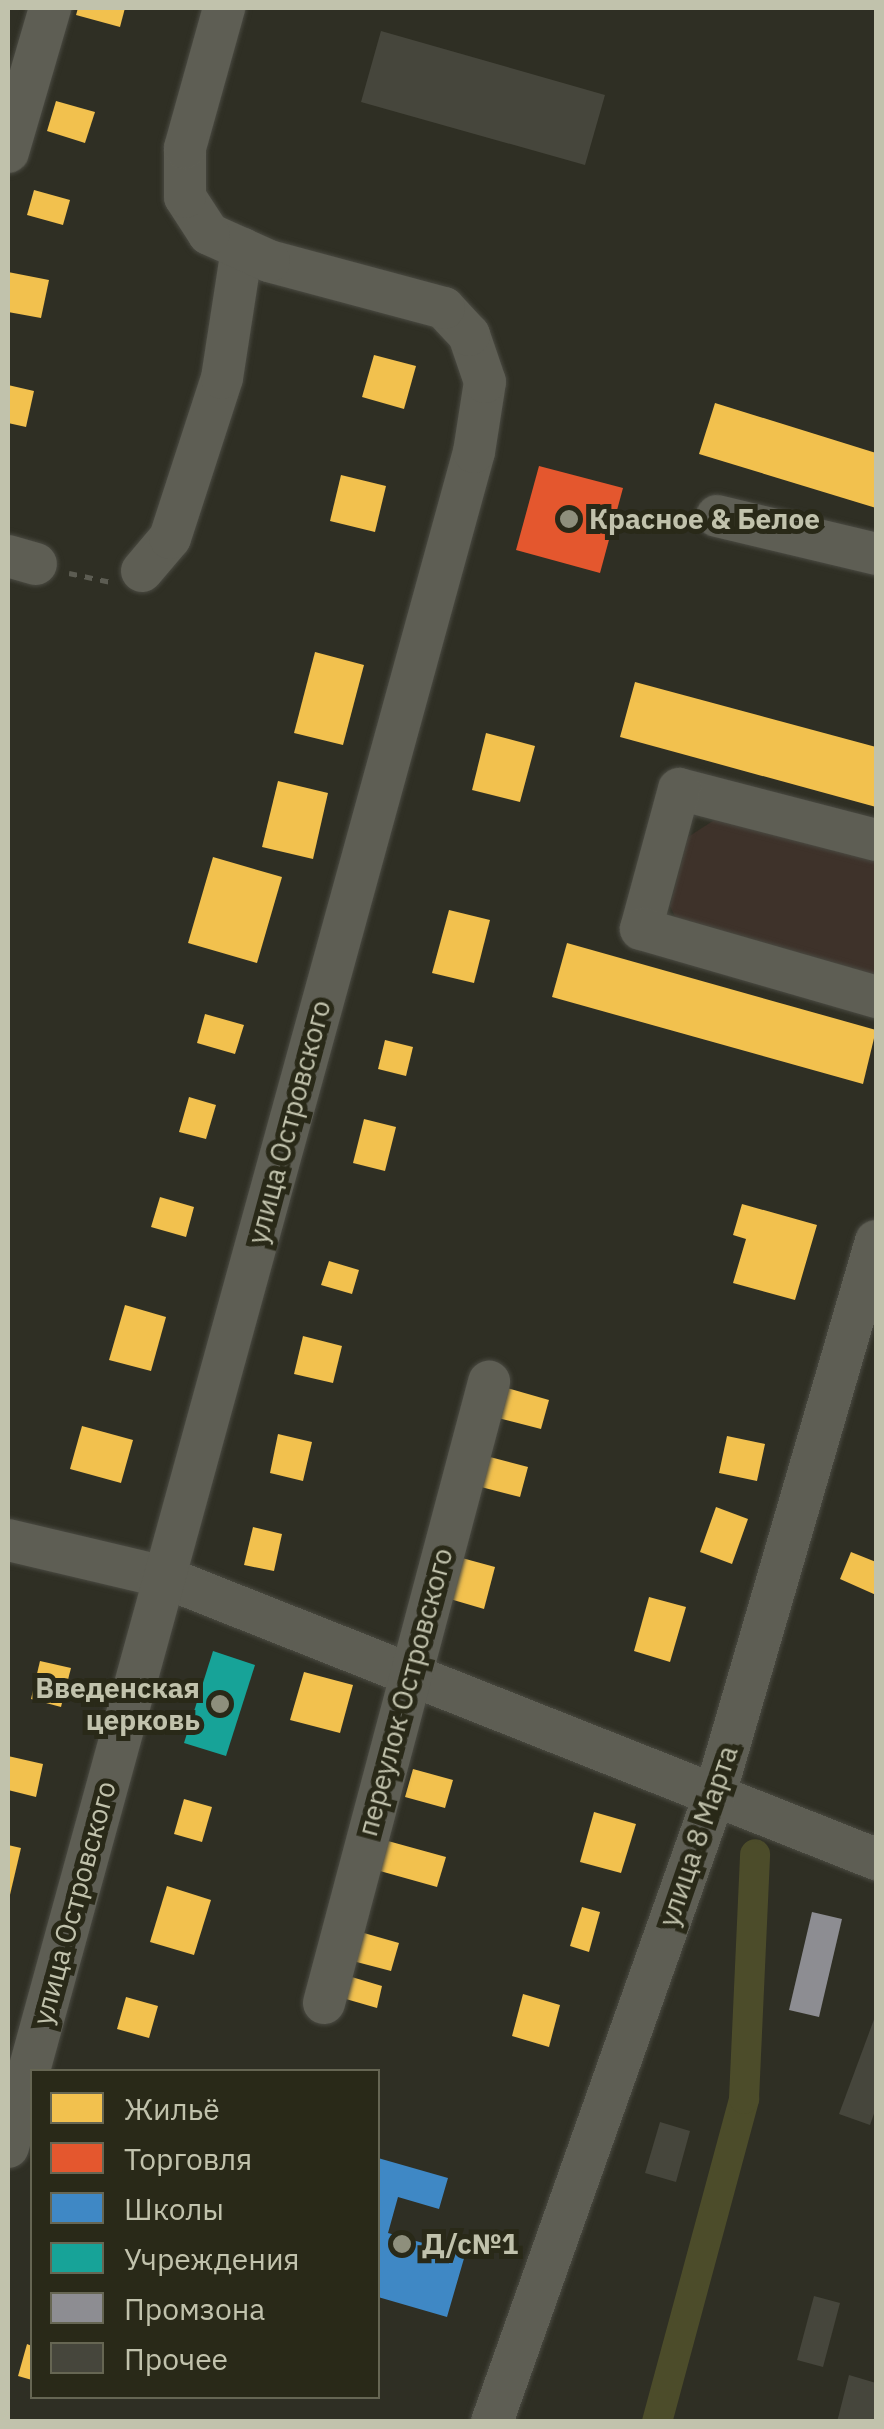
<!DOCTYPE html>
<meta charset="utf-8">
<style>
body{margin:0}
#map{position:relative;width:884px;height:2429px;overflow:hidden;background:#2f2f24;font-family:"IBM Plex Sans",sans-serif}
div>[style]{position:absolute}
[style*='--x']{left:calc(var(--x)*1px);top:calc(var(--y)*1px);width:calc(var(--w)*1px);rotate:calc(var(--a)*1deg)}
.green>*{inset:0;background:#3e322a}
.homes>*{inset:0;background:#f2c14e}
.shops>*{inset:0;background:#e4572e}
.schools>*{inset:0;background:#3f88c5}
.public>*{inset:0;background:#17a398}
.industry>*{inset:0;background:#8d8d92}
.canal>*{height:30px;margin:-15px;padding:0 15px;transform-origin:15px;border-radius:15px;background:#4c4c2a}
.building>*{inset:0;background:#46463c}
.path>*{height:5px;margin-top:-2.5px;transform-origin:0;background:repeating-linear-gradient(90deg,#5c5c52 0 8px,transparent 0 16px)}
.roads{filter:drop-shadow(0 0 2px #4a4a42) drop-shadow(0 0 2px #4a4a42)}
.minor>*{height:42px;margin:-21px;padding:0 21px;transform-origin:21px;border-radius:21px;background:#5e5e54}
.dots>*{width:28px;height:28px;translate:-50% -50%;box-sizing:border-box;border:5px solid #292918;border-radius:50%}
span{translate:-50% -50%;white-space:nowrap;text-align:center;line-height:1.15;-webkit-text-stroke:10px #292918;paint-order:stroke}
.poi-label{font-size:28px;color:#c1c2ac;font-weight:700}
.left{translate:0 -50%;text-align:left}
.right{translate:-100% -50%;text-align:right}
.street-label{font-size:28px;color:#c1c2ac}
.frame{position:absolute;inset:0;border:10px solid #c1c2ac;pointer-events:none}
.legend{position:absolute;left:30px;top:2069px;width:350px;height:330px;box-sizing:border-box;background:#292918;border:2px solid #666653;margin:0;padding:12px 18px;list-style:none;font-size:30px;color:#c1c2ac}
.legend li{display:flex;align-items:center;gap:20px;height:50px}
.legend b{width:50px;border:2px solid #666653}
</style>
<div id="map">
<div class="green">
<i style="clip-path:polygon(719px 817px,876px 859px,876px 979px,679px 925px,670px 906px,688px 837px)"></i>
</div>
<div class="homes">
<i style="clip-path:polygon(78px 8px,125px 8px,120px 27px,76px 15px)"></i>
<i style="clip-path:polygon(56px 101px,95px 112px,85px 143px,47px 131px)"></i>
<i style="clip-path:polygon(34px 190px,70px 200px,63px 225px,27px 215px)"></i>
<i style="clip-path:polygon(8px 272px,49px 280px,41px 318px,8px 312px)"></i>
<i style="clip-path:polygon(374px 355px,416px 366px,404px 409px,362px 397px)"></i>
<i style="clip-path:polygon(8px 385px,34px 391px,26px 427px,8px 423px)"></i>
<i style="clip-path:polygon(715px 403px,876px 453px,876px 508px,699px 454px)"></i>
<i style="clip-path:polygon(341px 475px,386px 486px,375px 532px,330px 521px)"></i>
<i style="clip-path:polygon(315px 652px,364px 665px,343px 745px,294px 733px)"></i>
<i style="clip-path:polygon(635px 682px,876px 747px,876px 807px,620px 737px)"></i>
<i style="clip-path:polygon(486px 733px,535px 746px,520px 802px,472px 790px)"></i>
<i style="clip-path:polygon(278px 781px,328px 793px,313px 859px,262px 847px)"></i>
<i style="clip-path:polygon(213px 857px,282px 877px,257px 963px,188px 943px)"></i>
<i style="clip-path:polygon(449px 910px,490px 920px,474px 983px,432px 973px)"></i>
<i style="clip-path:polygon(567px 943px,876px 1030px,863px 1084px,552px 997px)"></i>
<i style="clip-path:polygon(205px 1014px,244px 1025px,235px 1054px,197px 1043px)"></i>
<i style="clip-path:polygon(385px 1040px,413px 1047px,406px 1076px,378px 1069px)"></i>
<i style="clip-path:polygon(189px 1097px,216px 1105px,206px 1139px,179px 1132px)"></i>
<i style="clip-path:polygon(364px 1119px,396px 1127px,385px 1171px,353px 1163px)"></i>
<i style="clip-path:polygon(160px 1197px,194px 1207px,186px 1237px,151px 1227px)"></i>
<i style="clip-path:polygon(742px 1204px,817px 1225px,795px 1300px,733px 1283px,746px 1239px,733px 1235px)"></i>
<i style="clip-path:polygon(329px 1261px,359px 1270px,352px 1294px,321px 1285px)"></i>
<i style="clip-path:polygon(125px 1305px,166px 1317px,151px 1371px,109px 1360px)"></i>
<i style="clip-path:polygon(303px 1336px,342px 1346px,333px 1383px,294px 1374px)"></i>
<i style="clip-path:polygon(507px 1388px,549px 1400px,541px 1429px,498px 1418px)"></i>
<i style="clip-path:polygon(82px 1426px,133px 1440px,121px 1483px,70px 1469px)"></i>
<i style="clip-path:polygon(278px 1434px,312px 1442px,303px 1481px,270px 1473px)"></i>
<i style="clip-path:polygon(727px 1436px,765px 1444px,757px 1481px,719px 1473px)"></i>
<i style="clip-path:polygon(490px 1457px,528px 1467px,520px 1497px,481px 1487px)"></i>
<i style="clip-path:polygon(716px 1507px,748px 1519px,732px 1564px,700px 1552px)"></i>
<i style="clip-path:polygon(253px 1527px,282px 1534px,274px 1571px,244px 1565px)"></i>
<i style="clip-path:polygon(851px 1552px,876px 1562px,876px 1595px,840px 1579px)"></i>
<i style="clip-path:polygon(462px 1558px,495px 1567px,484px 1609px,450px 1599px)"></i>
<i style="clip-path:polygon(649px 1597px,686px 1607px,670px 1662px,634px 1651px)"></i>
<i style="clip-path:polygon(40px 1661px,71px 1668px,61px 1707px,31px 1699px)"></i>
<i style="clip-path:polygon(304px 1672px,353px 1685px,340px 1733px,290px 1720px)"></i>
<i style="clip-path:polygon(8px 1756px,43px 1764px,36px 1797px,8px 1790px)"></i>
<i style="clip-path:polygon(413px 1769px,453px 1780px,445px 1808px,405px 1797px)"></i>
<i style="clip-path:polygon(184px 1799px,212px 1807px,202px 1842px,174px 1834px)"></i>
<i style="clip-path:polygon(594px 1812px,636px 1824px,621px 1873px,580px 1862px)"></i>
<i style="clip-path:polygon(388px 1841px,446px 1857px,437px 1887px,380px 1871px)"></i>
<i style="clip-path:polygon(8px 1845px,21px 1848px,9px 1899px,8px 1898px)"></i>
<i style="clip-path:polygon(167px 1886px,211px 1900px,194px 1955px,150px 1942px)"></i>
<i style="clip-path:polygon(582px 1907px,600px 1912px,589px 1952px,570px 1946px)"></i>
<i style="clip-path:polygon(357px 1931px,399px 1943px,391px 1971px,349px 1960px)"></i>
<i style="clip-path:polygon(345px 1975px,382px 1986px,377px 2008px,339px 1997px)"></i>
<i style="clip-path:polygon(523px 1994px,560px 2005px,549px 2047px,512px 2036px)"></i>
<i style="clip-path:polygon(126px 1997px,158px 2006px,149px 2038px,117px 2029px)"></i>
<i style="clip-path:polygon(27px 2344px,32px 2346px,32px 2380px,18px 2376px)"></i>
</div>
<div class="shops">
<i style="clip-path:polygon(539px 466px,623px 488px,600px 573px,516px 550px)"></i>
</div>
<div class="schools">
<i style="clip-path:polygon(378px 2158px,448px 2178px,439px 2209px,398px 2197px,388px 2233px,465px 2255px,447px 2317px,378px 2297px)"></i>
</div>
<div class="public">
<i style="clip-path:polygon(213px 1651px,255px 1665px,226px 1756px,184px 1743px)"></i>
</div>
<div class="industry">
<i style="clip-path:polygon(812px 1912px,842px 1919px,819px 2017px,789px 2010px)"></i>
</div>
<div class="canal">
<i style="--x:657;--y:2422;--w:335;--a:-74.9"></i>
<i style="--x:744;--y:2099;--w:245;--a:-87.4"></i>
</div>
<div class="building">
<i style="clip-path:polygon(381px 31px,605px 95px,585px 165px,361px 102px)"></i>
<i style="clip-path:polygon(876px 2014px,876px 2108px,870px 2125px,839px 2114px)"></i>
<i style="clip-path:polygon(660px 2122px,690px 2131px,676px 2182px,645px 2173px)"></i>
<i style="clip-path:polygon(814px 2296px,840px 2303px,823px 2367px,797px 2360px)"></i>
<i style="clip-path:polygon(849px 2375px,876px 2383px,876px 2422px,837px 2422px)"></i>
</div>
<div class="path">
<i style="--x:69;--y:573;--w:43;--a:12.1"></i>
</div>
<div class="roads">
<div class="minor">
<i style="--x:8;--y:152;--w:150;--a:-73.7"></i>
<i style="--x:717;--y:516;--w:163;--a:13.4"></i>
<i style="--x:8;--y:556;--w:29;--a:16"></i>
<i style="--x:142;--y:571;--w:43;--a:-49.7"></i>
<i style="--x:170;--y:538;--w:168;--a:-72"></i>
<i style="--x:222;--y:378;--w:131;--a:-81.2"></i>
<i style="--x:876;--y:840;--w:203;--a:-165.5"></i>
<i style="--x:679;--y:789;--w:145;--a:105.2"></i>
<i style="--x:641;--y:929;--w:245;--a:16.1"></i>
<i style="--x:8;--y:1540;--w:160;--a:13.3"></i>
<i style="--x:164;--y:1577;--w:766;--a:21.61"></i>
<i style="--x:324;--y:2003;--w:643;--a:-75.12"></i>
<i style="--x:8;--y:2147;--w:1758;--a:-74.63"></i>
<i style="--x:474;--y:452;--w:71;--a:-81.1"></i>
<i style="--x:485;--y:382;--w:50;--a:-108.8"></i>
<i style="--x:469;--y:335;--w:37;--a:-133"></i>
<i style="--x:444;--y:308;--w:181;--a:-165"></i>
<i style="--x:269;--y:261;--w:66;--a:-155.8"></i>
<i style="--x:209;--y:234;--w:44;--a:-123"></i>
<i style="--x:185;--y:197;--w:49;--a:-90"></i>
<i style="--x:185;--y:148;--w:145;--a:-74.4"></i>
<i style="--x:492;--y:2422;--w:666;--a:-70.45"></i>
<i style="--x:715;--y:1794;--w:576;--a:-73.77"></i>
</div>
</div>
<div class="dots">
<i style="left:569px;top:519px;background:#8e8f7c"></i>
<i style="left:220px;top:1704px;background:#8e8f7c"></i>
<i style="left:402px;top:2244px;background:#8e8f7c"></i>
</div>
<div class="poi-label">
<span class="left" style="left:589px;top:519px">Красное &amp; Белое</span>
<span class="right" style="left:200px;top:1704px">Введенская<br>церковь</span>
<span class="left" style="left:422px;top:2244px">Д/с№1</span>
</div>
<div class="street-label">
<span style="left:289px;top:1122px;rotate:-75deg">улица Островского</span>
<span style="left:405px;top:1692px;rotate:-75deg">переулок Островского</span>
<span style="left:698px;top:1836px;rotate:-71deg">улица 8 Марта</span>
<span style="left:74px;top:1903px;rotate:-75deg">улица Островского</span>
</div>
<div class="frame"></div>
<ul class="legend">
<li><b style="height:28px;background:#f2c14e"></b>Жильё</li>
<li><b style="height:28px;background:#e4572e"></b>Торговля</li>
<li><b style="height:28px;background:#3f88c5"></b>Школы</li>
<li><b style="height:28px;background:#17a398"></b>Учреждения</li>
<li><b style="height:28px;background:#8d8d92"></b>Промзона</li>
<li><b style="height:28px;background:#46463c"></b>Прочее</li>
</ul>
</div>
